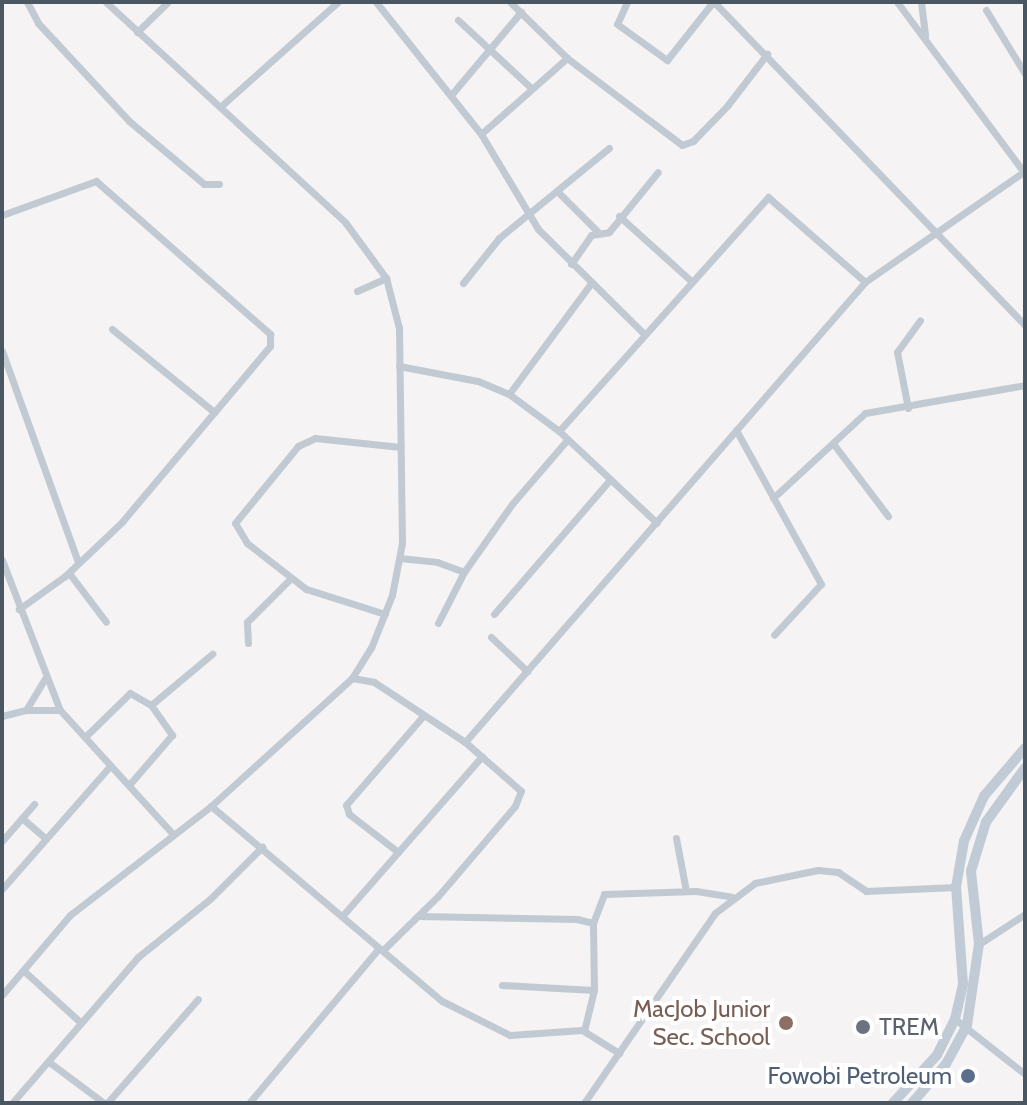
<!DOCTYPE html>
<style>
body{margin:0}
#map{position:relative;width:1027px;height:1105px;overflow:hidden;background:#f5f3f3;font-family:Cabin,sans-serif}
div>[style]{position:absolute}
[style*='--x']{left:calc(var(--x)*1px);top:calc(var(--y)*1px);width:calc(var(--w)*1px);rotate:calc(var(--a)*1deg)}
.minor>*{height:7px;margin:-3.5px;padding:0 3.5px;transform-origin:3.5px;border-radius:3.5px;background:#c1cad2}
.secondary>*{height:10px;margin:-5px;padding:0 5px;transform-origin:5px;border-radius:5px;background:#c1cbd6}
.dots>*{width:22px;height:22px;translate:-50% -50%;box-sizing:border-box;border:4px solid #fff;border-radius:50%}
span{translate:-50% -50%;white-space:nowrap;text-align:center;line-height:1.15;-webkit-text-stroke:8px #fff;paint-order:stroke}
.education-label{font-size:24px;color:#785e54}
.right{translate:-100% -50%;text-align:right}
.worship-label{font-size:24px;color:#5b616d}
.left{translate:0 -50%;text-align:left}
.service-label{font-size:24px;color:#4e5e75}
.frame{position:absolute;inset:0;border:4px solid #4a5661;pointer-events:none}
</style>
<div id="map">
<div class="minor">
<i style="--x:27;--y:2;--w:24;--a:62"></i>
<i style="--x:38;--y:23;--w:134;--a:47.1"></i>
<i style="--x:129;--y:121;--w:98;--a:40"></i>
<i style="--x:204;--y:184;--w:15;--a:0"></i>
<i style="--x:376;--y:2;--w:169;--a:51.5"></i>
<i style="--x:481;--y:134;--w:111;--a:59"></i>
<i style="--x:538;--y:229;--w:149;--a:44.7"></i>
<i style="--x:510;--y:2;--w:80;--a:44.5"></i>
<i style="--x:567;--y:58;--w:144;--a:37.1"></i>
<i style="--x:682;--y:145;--w:12;--a:-20"></i>
<i style="--x:693;--y:141;--w:49;--a:-45.8"></i>
<i style="--x:727;--y:106;--w:66;--a:-52.4"></i>
<i style="--x:627;--y:2;--w:24;--a:114"></i>
<i style="--x:617;--y:24;--w:62;--a:35.8"></i>
<i style="--x:667;--y:60;--w:74;--a:-51.6"></i>
<i style="--x:714;--y:2;--w:448;--a:46.1"></i>
<i style="--x:897;--y:2;--w:211;--a:53.3"></i>
<i style="--x:921;--y:2;--w:34;--a:83"></i>
<i style="--x:986;--y:10;--w:75;--a:58.6"></i>
<i style="--x:458;--y:20;--w:98;--a:42.9"></i>
<i style="--x:137;--y:32;--w:43;--a:-44.1"></i>
<i style="--x:451;--y:95;--w:109;--a:-49.9"></i>
<i style="--x:220;--y:107;--w:158;--a:-41.7"></i>
<i style="--x:481;--y:134;--w:115;--a:-41.5"></i>
<i style="--x:557;--y:191;--w:57;--a:45"></i>
<i style="--x:2;--y:215;--w:100;--a:-19.9"></i>
<i style="--x:96;--y:181;--w:232;--a:41.3"></i>
<i style="--x:270;--y:334;--w:12;--a:90"></i>
<i style="--x:270;--y:346;--w:230;--a:130.1"></i>
<i style="--x:122;--y:522;--w:79;--a:136.5"></i>
<i style="--x:65;--y:576;--w:57;--a:144.3"></i>
<i style="--x:619;--y:216;--w:96;--a:42"></i>
<i style="--x:571;--y:264;--w:35;--a:-55"></i>
<i style="--x:591;--y:235;--w:18;--a:-9"></i>
<i style="--x:609;--y:232;--w:77;--a:-50.8"></i>
<i style="--x:463;--y:283;--w:58;--a:-51.3"></i>
<i style="--x:499;--y:238;--w:142;--a:-39.3"></i>
<i style="--x:357;--y:291;--w:32;--a:-24"></i>
<i style="--x:112;--y:329;--w:132;--a:39.1"></i>
<i style="--x:2;--y:351;--w:224;--a:70.2"></i>
<i style="--x:399;--y:366;--w:80;--a:10.8"></i>
<i style="--x:478;--y:381;--w:34;--a:23"></i>
<i style="--x:509;--y:394;--w:62;--a:36.5"></i>
<i style="--x:559;--y:431;--w:134;--a:43.2"></i>
<i style="--x:509;--y:394;--w:138;--a:-53.5"></i>
<i style="--x:908;--y:408;--w:57;--a:-101.1"></i>
<i style="--x:897;--y:352;--w:39;--a:-54"></i>
<i style="--x:736;--y:430;--w:176;--a:61.1"></i>
<i style="--x:821;--y:584;--w:69;--a:132.7"></i>
<i style="--x:559;--y:431;--w:314;--a:-48.2"></i>
<i style="--x:768;--y:197;--w:129;--a:41.2"></i>
<i style="--x:835;--y:446;--w:88;--a:52.9"></i>
<i style="--x:773;--y:498;--w:125;--a:-42.7"></i>
<i style="--x:865;--y:413;--w:162;--a:-9.9"></i>
<i style="--x:400;--y:558;--w:37;--a:6"></i>
<i style="--x:437;--y:562;--w:29;--a:20"></i>
<i style="--x:2;--y:560;--w:161;--a:68.9"></i>
<i style="--x:60;--y:710;--w:168;--a:47.7"></i>
<i style="--x:69;--y:573;--w:61;--a:52.9"></i>
<i style="--x:385;--y:614;--w:83;--a:-162.4"></i>
<i style="--x:306;--y:589;--w:75;--a:-142.1"></i>
<i style="--x:247;--y:543;--w:23;--a:-121"></i>
<i style="--x:235;--y:523;--w:99;--a:-50.7"></i>
<i style="--x:298;--y:446;--w:19;--a:-25"></i>
<i style="--x:315;--y:438;--w:86;--a:6"></i>
<i style="--x:494;--y:614;--w:176;--a:-49.2"></i>
<i style="--x:438;--y:623;--w:57;--a:-63"></i>
<i style="--x:464;--y:572;--w:83;--a:-54.8"></i>
<i style="--x:512;--y:504;--w:84;--a:-49.3"></i>
<i style="--x:491;--y:637;--w:50;--a:43.4"></i>
<i style="--x:248;--y:643;--w:21;--a:-93"></i>
<i style="--x:247;--y:622;--w:61;--a:-45"></i>
<i style="--x:352;--y:678;--w:22;--a:10"></i>
<i style="--x:374;--y:682;--w:109;--a:33.4"></i>
<i style="--x:465;--y:742;--w:74;--a:41.2"></i>
<i style="--x:521;--y:791;--w:16;--a:112"></i>
<i style="--x:515;--y:806;--w:118;--a:130.5"></i>
<i style="--x:438;--y:896;--w:77;--a:135.5"></i>
<i style="--x:151;--y:705;--w:80;--a:-39.9"></i>
<i style="--x:26;--y:710;--w:37;--a:-59"></i>
<i style="--x:2;--y:716;--w:25;--a:-14"></i>
<i style="--x:26;--y:710;--w:34;--a:0"></i>
<i style="--x:85;--y:737;--w:63;--a:-44.4"></i>
<i style="--x:130;--y:693;--w:24;--a:30"></i>
<i style="--x:151;--y:705;--w:37;--a:55"></i>
<i style="--x:172;--y:735;--w:66;--a:130.7"></i>
<i style="--x:465;--y:742;--w:610;--a:-48.99"></i>
<i style="--x:865;--y:282;--w:195;--a:-34.8"></i>
<i style="--x:211;--y:806;--w:302;--a:40.2"></i>
<i style="--x:442;--y:1001;--w:76;--a:26.6"></i>
<i style="--x:510;--y:1035;--w:72;--a:-4"></i>
<i style="--x:582;--y:1030;--w:44;--a:31.9"></i>
<i style="--x:22;--y:818;--w:30;--a:41"></i>
<i style="--x:676;--y:838;--w:54;--a:79.3"></i>
<i style="--x:2;--y:841;--w:49;--a:-49.1"></i>
<i style="--x:398;--y:852;--w:62;--a:-142.2"></i>
<i style="--x:349;--y:814;--w:9;--a:-108"></i>
<i style="--x:346;--y:805;--w:119;--a:-49.1"></i>
<i style="--x:2;--y:889;--w:162;--a:-48.7"></i>
<i style="--x:343;--y:915;--w:211;--a:-48.8"></i>
<i style="--x:419;--y:916;--w:158;--a:1.1"></i>
<i style="--x:577;--y:919;--w:16;--a:14"></i>
<i style="--x:979;--y:944;--w:55;--a:-33.1"></i>
<i style="--x:24;--y:971;--w:74;--a:42.3"></i>
<i style="--x:502;--y:985;--w:92;--a:3.1"></i>
<i style="--x:2;--y:995;--w:105;--a:-49.6"></i>
<i style="--x:70;--y:915;--w:178;--a:-37.7"></i>
<i style="--x:211;--y:806;--w:190;--a:-42.2"></i>
<i style="--x:352;--y:678;--w:36;--a:-58"></i>
<i style="--x:371;--y:648;--w:57;--a:-68.4"></i>
<i style="--x:392;--y:595;--w:53;--a:-79.1"></i>
<i style="--x:402;--y:543;--w:215;--a:-90.8"></i>
<i style="--x:399;--y:328;--w:52;--a:-104.6"></i>
<i style="--x:386;--y:278;--w:69;--a:-126.2"></i>
<i style="--x:345;--y:222;--w:325;--a:-137.4"></i>
<i style="--x:955;--y:1019;--w:89;--a:38.2"></i>
<i style="--x:584;--y:1031;--w:42;--a:-76.3"></i>
<i style="--x:594;--y:990;--w:67;--a:-90.9"></i>
<i style="--x:593;--y:923;--w:31;--a:-69"></i>
<i style="--x:604;--y:894;--w:92;--a:-1.9"></i>
<i style="--x:696;--y:891;--w:36;--a:9"></i>
<i style="--x:49;--y:1062;--w:69;--a:36.7"></i>
<i style="--x:12;--y:1103;--w:193;--a:-49.2"></i>
<i style="--x:138;--y:957;--w:92;--a:-38.9"></i>
<i style="--x:210;--y:899;--w:74;--a:-45"></i>
<i style="--x:107;--y:1103;--w:138;--a:-48.8"></i>
<i style="--x:249;--y:1103;--w:202;--a:-50"></i>
<i style="--x:584;--y:1103;--w:231;--a:-55.4"></i>
<i style="--x:715;--y:913;--w:50;--a:-36.9"></i>
<i style="--x:755;--y:883;--w:64;--a:-11.7"></i>
<i style="--x:818;--y:870;--w:20;--a:6"></i>
<i style="--x:838;--y:872;--w:34;--a:34"></i>
<i style="--x:866;--y:891;--w:90;--a:-2.5"></i>
</div>
<div class="secondary">
<i style="--x:893;--y:1103;--w:65;--a:-47.5"></i>
<i style="--x:937;--y:1055;--w:40;--a:-63.4"></i>
<i style="--x:955;--y:1019;--w:36;--a:-77"></i>
<i style="--x:963;--y:984;--w:97;--a:-94.1"></i>
<i style="--x:956;--y:887;--w:47;--a:-80.1"></i>
<i style="--x:964;--y:841;--w:49;--a:-66"></i>
<i style="--x:984;--y:796;--w:63;--a:-49.5"></i>
<i style="--x:912;--y:1103;--w:52;--a:-48.9"></i>
<i style="--x:946;--y:1064;--w:44;--a:-61.7"></i>
<i style="--x:967;--y:1025;--w:82;--a:-81.6"></i>
<i style="--x:979;--y:944;--w:73;--a:-96.3"></i>
<i style="--x:971;--y:871;--w:51;--a:-73"></i>
<i style="--x:986;--y:822;--w:67;--a:-54.2"></i>
</div>
<div class="dots">
<i style="left:786px;top:1023px;background:#8d6e63"></i>
<i style="left:863px;top:1027px;background:#6b7280"></i>
<i style="left:968px;top:1076px;background:#5c6f8a"></i>
</div>
<div class="education-label">
<span class="right" style="left:770px;top:1023px">MacJob Junior<br>Sec. School</span>
</div>
<div class="worship-label">
<span class="left" style="left:879px;top:1027px">TREM</span>
</div>
<div class="service-label">
<span class="right" style="left:952px;top:1076px">Fowobi Petroleum</span>
</div>
<div class="frame"></div>
</div>
